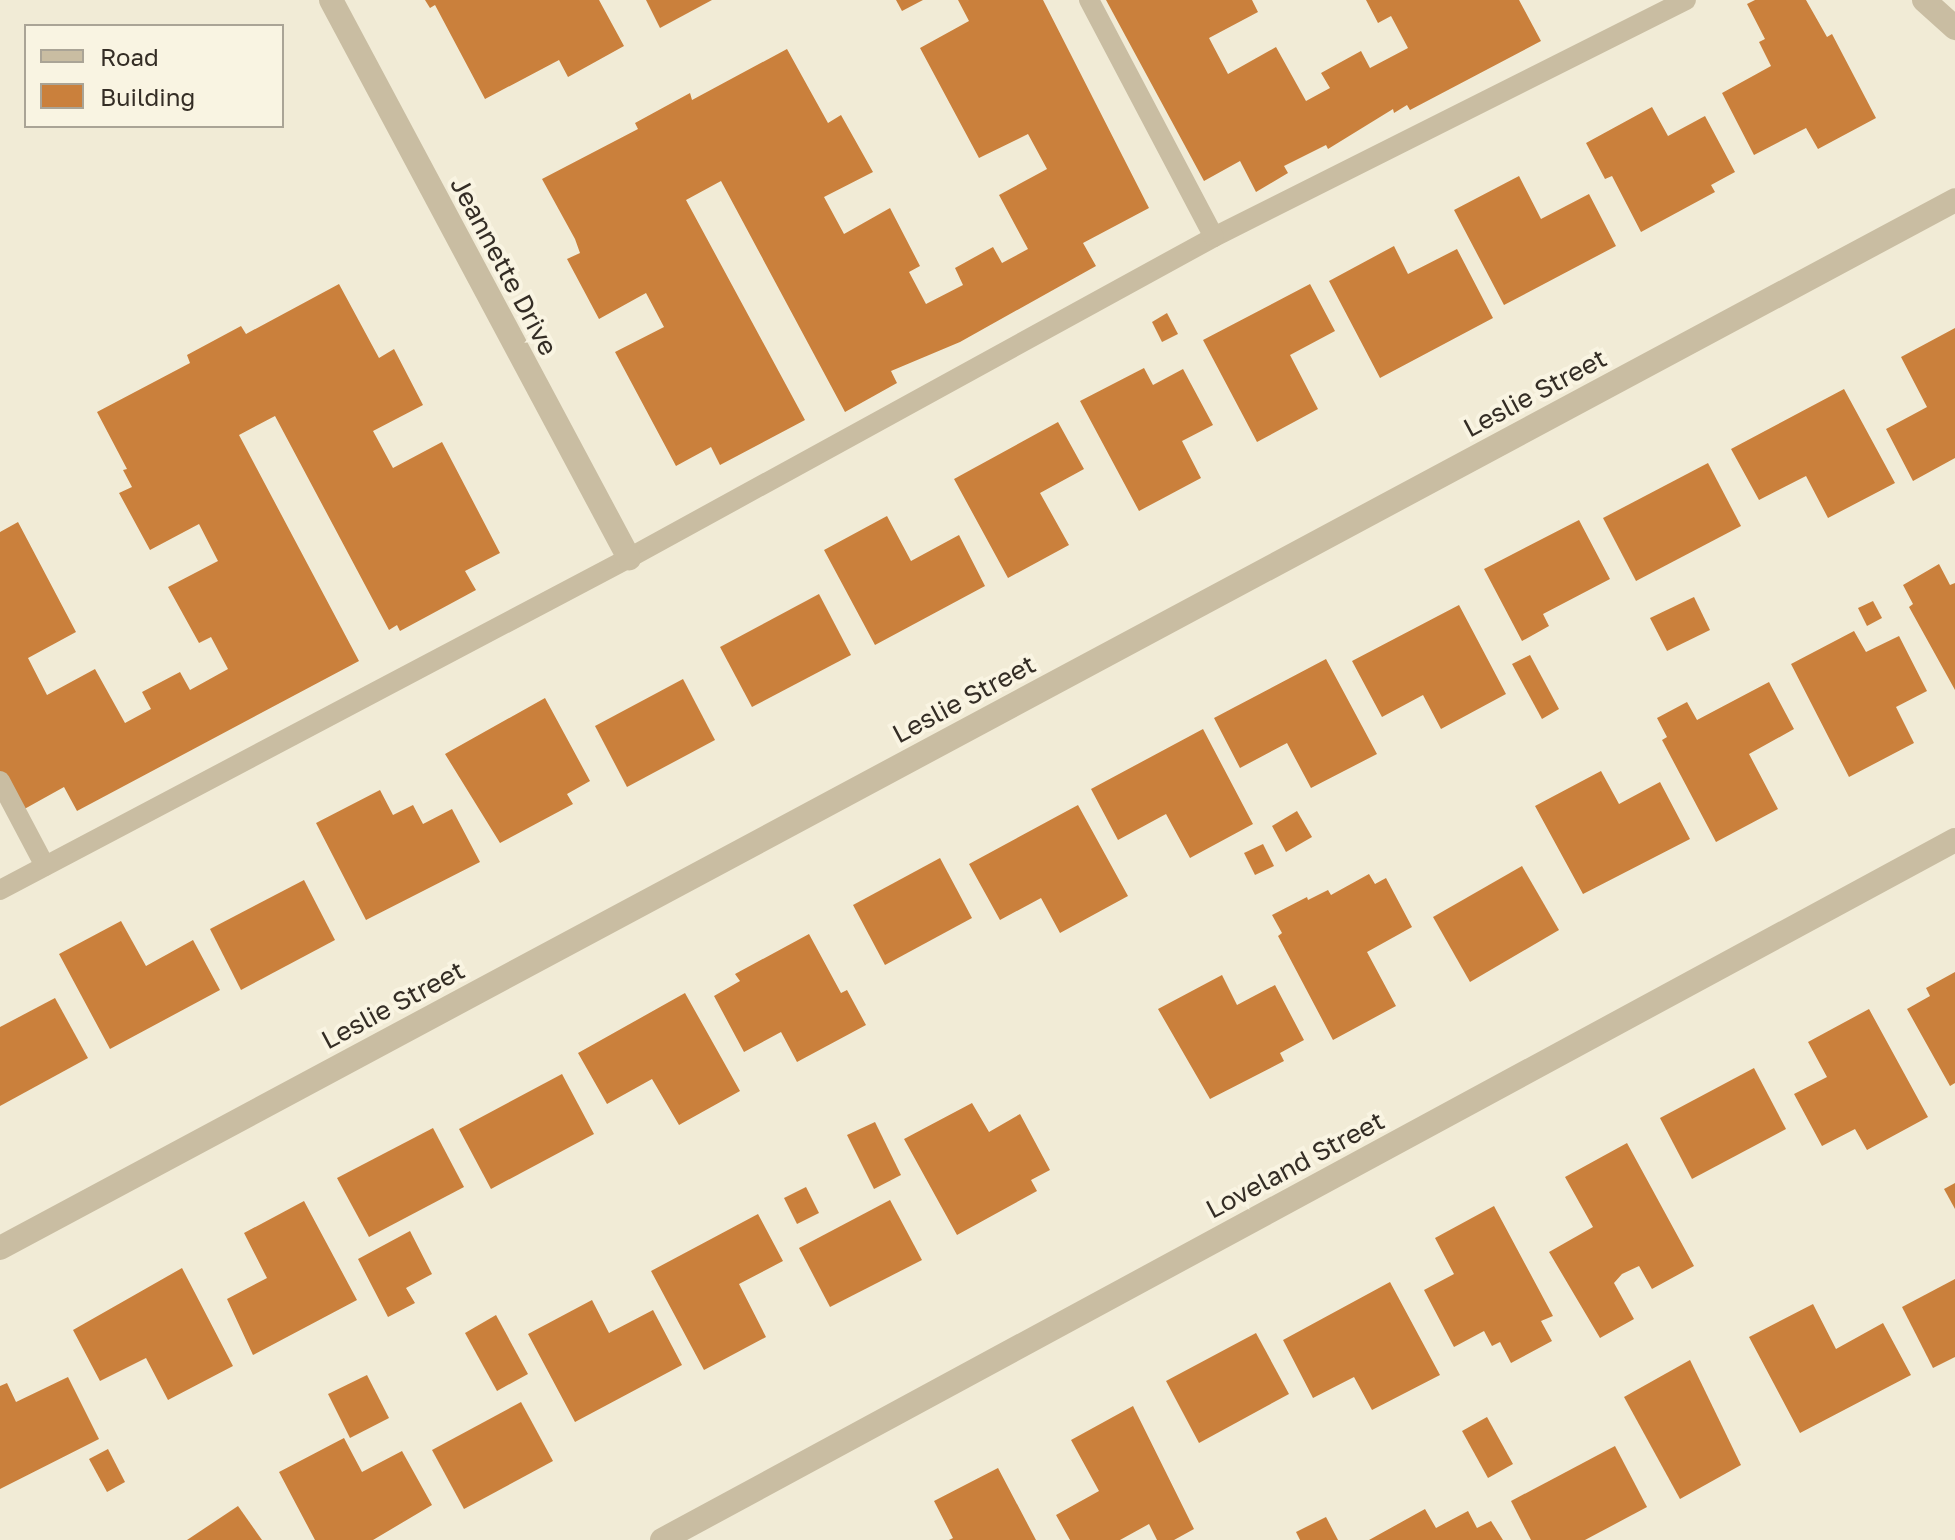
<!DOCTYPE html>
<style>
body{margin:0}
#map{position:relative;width:1955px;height:1540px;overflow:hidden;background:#f1ebd6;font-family:"Golos Text",sans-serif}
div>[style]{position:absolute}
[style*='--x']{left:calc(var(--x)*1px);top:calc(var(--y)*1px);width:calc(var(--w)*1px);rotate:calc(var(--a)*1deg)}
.building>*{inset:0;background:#ca803c}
.lane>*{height:20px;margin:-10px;padding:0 10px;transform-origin:10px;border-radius:10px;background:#c9bda2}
.street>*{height:24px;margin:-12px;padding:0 12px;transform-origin:12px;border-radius:12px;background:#c9bda2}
span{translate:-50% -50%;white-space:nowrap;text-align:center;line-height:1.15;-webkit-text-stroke:8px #f9f4e2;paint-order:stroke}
.street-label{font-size:26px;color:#342d25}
.legend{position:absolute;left:24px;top:24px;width:260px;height:104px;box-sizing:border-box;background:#f9f4e2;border:2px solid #aaa496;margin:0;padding:10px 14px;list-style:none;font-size:24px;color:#342d25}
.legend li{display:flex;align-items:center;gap:16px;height:40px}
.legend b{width:40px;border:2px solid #aaa496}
</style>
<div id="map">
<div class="building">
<i style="clip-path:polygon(425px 0,599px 0,624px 46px,568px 77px,559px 60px,485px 99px,435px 5px,430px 8px)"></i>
<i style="clip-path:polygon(646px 0,712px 0,660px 28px)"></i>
<i style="clip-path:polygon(896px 0,923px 0,902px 11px)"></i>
<i style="clip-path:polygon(958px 0,1043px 0,1149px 208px,1083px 243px,1096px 266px,960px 342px,891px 371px,897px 383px,845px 412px,721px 181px,686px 200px,805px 420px,720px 465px,711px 447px,676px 466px,615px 352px,664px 327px,646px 293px,599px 319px,567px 259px,580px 253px,575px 239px,542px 179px,638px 129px,635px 123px,690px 93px,692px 100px,787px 49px,828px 123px,841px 115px,873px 172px,824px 197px,844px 234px,890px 208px,920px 266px,909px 272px,926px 304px,963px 285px,955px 268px,993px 247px,1002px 263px,1028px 249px,999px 195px,1047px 169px,1028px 134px,979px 158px,920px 48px,969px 21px)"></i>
<i style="clip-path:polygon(1106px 0,1252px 0,1258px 12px,1209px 38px,1228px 74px,1276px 47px,1306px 101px,1330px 88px,1321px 73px,1361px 51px,1370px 68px,1408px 48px,1391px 16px,1378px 23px,1366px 0,1519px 0,1541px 41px,1410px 110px,1407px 105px,1394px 113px,1393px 109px,1328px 149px,1326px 145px,1284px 166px,1288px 173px,1256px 192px,1240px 161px,1204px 181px)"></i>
<i style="clip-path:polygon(1755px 0,1806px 0,1827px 37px,1832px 34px,1876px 118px,1818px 149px,1806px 128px,1754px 155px,1722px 93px,1771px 66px,1759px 42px,1765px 39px,1747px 4px)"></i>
<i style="clip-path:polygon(1652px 107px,1668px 136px,1705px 116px,1735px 172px,1711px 185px,1715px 192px,1641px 232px,1612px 176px,1605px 179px,1586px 143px)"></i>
<i style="clip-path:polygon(1519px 176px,1541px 219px,1589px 194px,1616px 246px,1504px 305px,1454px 210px)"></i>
<i style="clip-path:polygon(1394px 246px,1408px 274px,1457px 249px,1493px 318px,1380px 378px,1329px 281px)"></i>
<i style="clip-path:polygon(339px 284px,379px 358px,394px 349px,423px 405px,373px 431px,393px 468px,442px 442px,500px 553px,465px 571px,476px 590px,400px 631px,397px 625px,389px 630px,275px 416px,239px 435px,359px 661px,77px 811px,64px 787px,19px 812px,0 776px,0 532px,18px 522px,76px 632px,28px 658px,47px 695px,95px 669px,125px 723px,151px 709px,142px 692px,180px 672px,190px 690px,228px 669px,211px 637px,199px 643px,168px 587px,218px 561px,199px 524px,150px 550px,119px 493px,132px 487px,123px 470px,127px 469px,97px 412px,190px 363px,187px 355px,241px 326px,246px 334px)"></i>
<i style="clip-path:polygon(1310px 284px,1335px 331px,1290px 355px,1318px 409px,1257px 442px,1203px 340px)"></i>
<i style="clip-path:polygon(1167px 313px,1178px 334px,1162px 342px,1152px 322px)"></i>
<i style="clip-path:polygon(1955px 328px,1955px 458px,1913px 481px,1886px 429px,1927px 407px,1901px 357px)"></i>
<i style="clip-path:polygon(1144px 368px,1153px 385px,1183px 369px,1213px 425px,1182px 441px,1201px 478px,1139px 511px,1080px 401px)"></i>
<i style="clip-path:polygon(1844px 389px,1895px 483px,1828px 518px,1806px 476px,1759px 500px,1731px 449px)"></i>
<i style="clip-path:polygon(1058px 422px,1084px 469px,1040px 493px,1069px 545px,1008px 578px,954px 479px)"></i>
<i style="clip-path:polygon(1708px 463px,1741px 526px,1636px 581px,1603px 518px)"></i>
<i style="clip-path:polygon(887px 516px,911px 561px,959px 535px,985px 586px,875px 645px,824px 550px)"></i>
<i style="clip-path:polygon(1579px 520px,1610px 579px,1543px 614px,1549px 626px,1522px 641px,1484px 569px)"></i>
<i style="clip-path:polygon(1939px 564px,1950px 585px,1955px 583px,1955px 690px,1909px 607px,1913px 604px,1903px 585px)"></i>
<i style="clip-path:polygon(819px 594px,851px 655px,752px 707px,720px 647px)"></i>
<i style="clip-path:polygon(1694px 597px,1710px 630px,1667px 651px,1650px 618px)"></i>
<i style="clip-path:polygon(1873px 601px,1882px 618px,1867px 626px,1858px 608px)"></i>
<i style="clip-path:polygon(1459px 605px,1506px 694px,1441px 729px,1423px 695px,1382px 717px,1352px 661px)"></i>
<i style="clip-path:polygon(1854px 631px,1866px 652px,1899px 636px,1927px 691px,1896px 707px,1914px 743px,1849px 777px,1791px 664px)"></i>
<i style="clip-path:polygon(1530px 655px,1559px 709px,1542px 719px,1512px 664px)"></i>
<i style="clip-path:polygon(1326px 659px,1377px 754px,1311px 788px,1287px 743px,1240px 768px,1214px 718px)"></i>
<i style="clip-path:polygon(683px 679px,715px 740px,627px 787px,595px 726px)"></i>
<i style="clip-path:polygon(1769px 682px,1794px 729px,1749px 754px,1778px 809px,1716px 842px,1662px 740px,1667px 737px,1657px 718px,1687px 702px,1697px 720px)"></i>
<i style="clip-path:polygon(545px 698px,590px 781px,567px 794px,573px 804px,500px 843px,445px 754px)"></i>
<i style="clip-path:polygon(1203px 729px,1253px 824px,1190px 858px,1166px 814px,1118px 840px,1091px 789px)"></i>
<i style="clip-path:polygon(1601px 771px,1619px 804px,1660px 782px,1690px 839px,1583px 894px,1535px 806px)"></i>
<i style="clip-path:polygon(380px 790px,393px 815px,413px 805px,423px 824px,452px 809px,480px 862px,366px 920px,316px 823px)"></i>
<i style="clip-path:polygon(1078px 805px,1128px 896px,1060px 933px,1041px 898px,1000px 920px,969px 864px)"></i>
<i style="clip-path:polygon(1297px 811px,1312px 837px,1286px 852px,1272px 826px)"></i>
<i style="clip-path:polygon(1263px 844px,1274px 866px,1255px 875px,1244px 853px)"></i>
<i style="clip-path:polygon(940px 858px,972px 918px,885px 965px,853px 905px)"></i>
<i style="clip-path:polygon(1522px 866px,1559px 930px,1470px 982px,1433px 917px)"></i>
<i style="clip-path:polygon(1369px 874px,1375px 884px,1386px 878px,1412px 927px,1367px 952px,1396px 1006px,1333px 1040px,1278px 936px,1282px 933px,1272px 915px,1307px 897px,1308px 900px,1328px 890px,1331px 895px)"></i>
<i style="clip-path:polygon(304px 880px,335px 940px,241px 990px,210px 929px)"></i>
<i style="clip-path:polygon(121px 921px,146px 966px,193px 940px,220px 990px,110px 1049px,59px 954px)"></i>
<i style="clip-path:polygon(809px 934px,841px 993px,847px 990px,866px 1025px,797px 1062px,781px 1032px,744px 1052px,714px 996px,740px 981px,735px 974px)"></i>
<i style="clip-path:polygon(1955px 972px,1955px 1083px,1950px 1086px,1907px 1009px,1930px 996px,1926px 988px)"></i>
<i style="clip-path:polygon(1222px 975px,1237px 1005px,1275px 985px,1304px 1040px,1280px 1053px,1284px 1061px,1210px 1099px,1158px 1009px)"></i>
<i style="clip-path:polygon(685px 993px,740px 1091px,679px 1125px,652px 1079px,607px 1104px,578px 1053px)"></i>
<i style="clip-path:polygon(55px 998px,88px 1058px,0 1106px,0 1027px)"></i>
<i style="clip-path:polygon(1869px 1009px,1928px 1117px,1867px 1150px,1855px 1129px,1822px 1146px,1794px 1094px,1827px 1077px,1808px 1042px)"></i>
<i style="clip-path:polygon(1754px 1068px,1786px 1129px,1692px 1179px,1660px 1118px)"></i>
<i style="clip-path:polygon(562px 1074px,594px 1134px,491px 1189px,459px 1129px)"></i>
<i style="clip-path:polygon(972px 1103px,989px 1132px,1020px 1114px,1050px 1170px,1031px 1180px,1037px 1191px,957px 1235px,904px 1139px)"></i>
<i style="clip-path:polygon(875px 1122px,901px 1175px,874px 1189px,847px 1135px)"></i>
<i style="clip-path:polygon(433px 1128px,464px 1187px,369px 1237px,337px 1178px)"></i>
<i style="clip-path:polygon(1627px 1143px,1694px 1266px,1652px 1289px,1639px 1266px,1622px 1274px,1614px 1283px,1634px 1319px,1600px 1338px,1549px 1252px,1593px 1227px,1565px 1177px)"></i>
<i style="clip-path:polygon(1955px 1183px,1955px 1209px,1944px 1189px)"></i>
<i style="clip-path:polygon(806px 1187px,819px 1213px,797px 1224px,784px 1198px)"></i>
<i style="clip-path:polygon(890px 1200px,922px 1260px,830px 1307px,799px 1248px)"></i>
<i style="clip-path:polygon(304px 1201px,357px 1300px,253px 1355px,227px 1299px,267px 1278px,244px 1233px)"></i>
<i style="clip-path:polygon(1494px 1206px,1553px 1316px,1541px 1321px,1552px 1341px,1511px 1363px,1500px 1342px,1492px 1346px,1484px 1331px,1454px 1347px,1424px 1290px,1454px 1274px,1435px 1238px)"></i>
<i style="clip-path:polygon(758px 1214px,783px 1261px,739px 1284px,766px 1337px,704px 1370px,651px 1271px)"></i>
<i style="clip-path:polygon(410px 1231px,432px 1274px,406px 1288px,415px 1303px,388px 1317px,358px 1259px)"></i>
<i style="clip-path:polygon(182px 1268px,233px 1366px,168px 1400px,146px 1358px,100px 1381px,73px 1330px)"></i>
<i style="clip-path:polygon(1955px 1279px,1955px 1357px,1933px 1368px,1902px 1307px)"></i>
<i style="clip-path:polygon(1390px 1282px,1440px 1375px,1372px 1410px,1354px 1377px,1313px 1398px,1283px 1340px)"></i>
<i style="clip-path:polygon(592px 1300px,609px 1333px,653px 1310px,682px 1365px,575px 1422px,528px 1334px)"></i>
<i style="clip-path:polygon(1813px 1304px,1836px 1349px,1883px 1323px,1911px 1375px,1800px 1433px,1749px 1337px)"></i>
<i style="clip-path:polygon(496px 1315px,528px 1374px,497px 1391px,465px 1333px)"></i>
<i style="clip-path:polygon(1256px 1333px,1289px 1394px,1199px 1443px,1166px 1381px)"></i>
<i style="clip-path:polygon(1690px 1360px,1741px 1465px,1680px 1499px,1624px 1397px)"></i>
<i style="clip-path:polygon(367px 1375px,389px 1418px,350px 1438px,328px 1394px)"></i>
<i style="clip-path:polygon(68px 1377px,99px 1439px,0 1489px,0 1386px,7px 1383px,16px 1402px)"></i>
<i style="clip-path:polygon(521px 1402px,553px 1461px,464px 1509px,432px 1450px)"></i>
<i style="clip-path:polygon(1133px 1406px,1194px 1529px,1174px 1540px,1157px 1540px,1149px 1524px,1120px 1540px,1070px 1540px,1056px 1515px,1099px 1491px,1071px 1440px)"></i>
<i style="clip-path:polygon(1487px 1417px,1513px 1464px,1488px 1478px,1462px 1431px)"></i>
<i style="clip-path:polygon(344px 1438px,362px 1472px,402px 1451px,432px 1505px,373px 1540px,315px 1540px,279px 1472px)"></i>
<i style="clip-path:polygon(1615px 1446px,1647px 1507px,1585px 1540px,1531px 1540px,1511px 1501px)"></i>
<i style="clip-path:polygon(108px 1449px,125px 1482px,107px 1492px,89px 1459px)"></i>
<i style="clip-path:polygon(998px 1468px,1036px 1540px,949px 1540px,953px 1538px,934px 1501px)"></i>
<i style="clip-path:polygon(238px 1506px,262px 1540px,187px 1540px)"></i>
<i style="clip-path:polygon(1425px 1509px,1436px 1528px,1468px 1511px,1477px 1528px,1491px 1521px,1503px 1540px,1369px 1540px)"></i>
<i style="clip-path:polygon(1326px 1517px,1338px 1540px,1300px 1540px,1296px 1532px)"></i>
</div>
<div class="lane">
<i style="--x:1214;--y:237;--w:528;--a:-26.66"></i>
<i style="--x:0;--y:781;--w:96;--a:62.1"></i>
<i style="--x:0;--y:890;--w:711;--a:-27.83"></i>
<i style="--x:629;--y:558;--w:667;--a:-28.75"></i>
<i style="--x:1214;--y:237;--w:268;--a:-117.8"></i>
</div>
<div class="street">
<i style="--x:331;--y:0;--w:633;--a:61.9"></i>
<i style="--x:1924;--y:0;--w:42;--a:42.1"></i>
<i style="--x:0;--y:1248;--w:2218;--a:-28.19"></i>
<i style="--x:662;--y:1540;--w:1470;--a:-28.43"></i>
</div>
<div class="street-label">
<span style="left:504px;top:266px;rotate:62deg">Jeannette Drive</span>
<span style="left:1535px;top:393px;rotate:-28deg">Leslie Street</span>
<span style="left:964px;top:699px;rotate:-28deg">Leslie Street</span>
<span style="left:393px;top:1005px;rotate:-28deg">Leslie Street</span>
<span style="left:1295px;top:1165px;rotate:-28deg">Loveland Street</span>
</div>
<ul class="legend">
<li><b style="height:10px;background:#c9bda2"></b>Road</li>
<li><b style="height:22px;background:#ca803c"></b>Building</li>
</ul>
</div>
